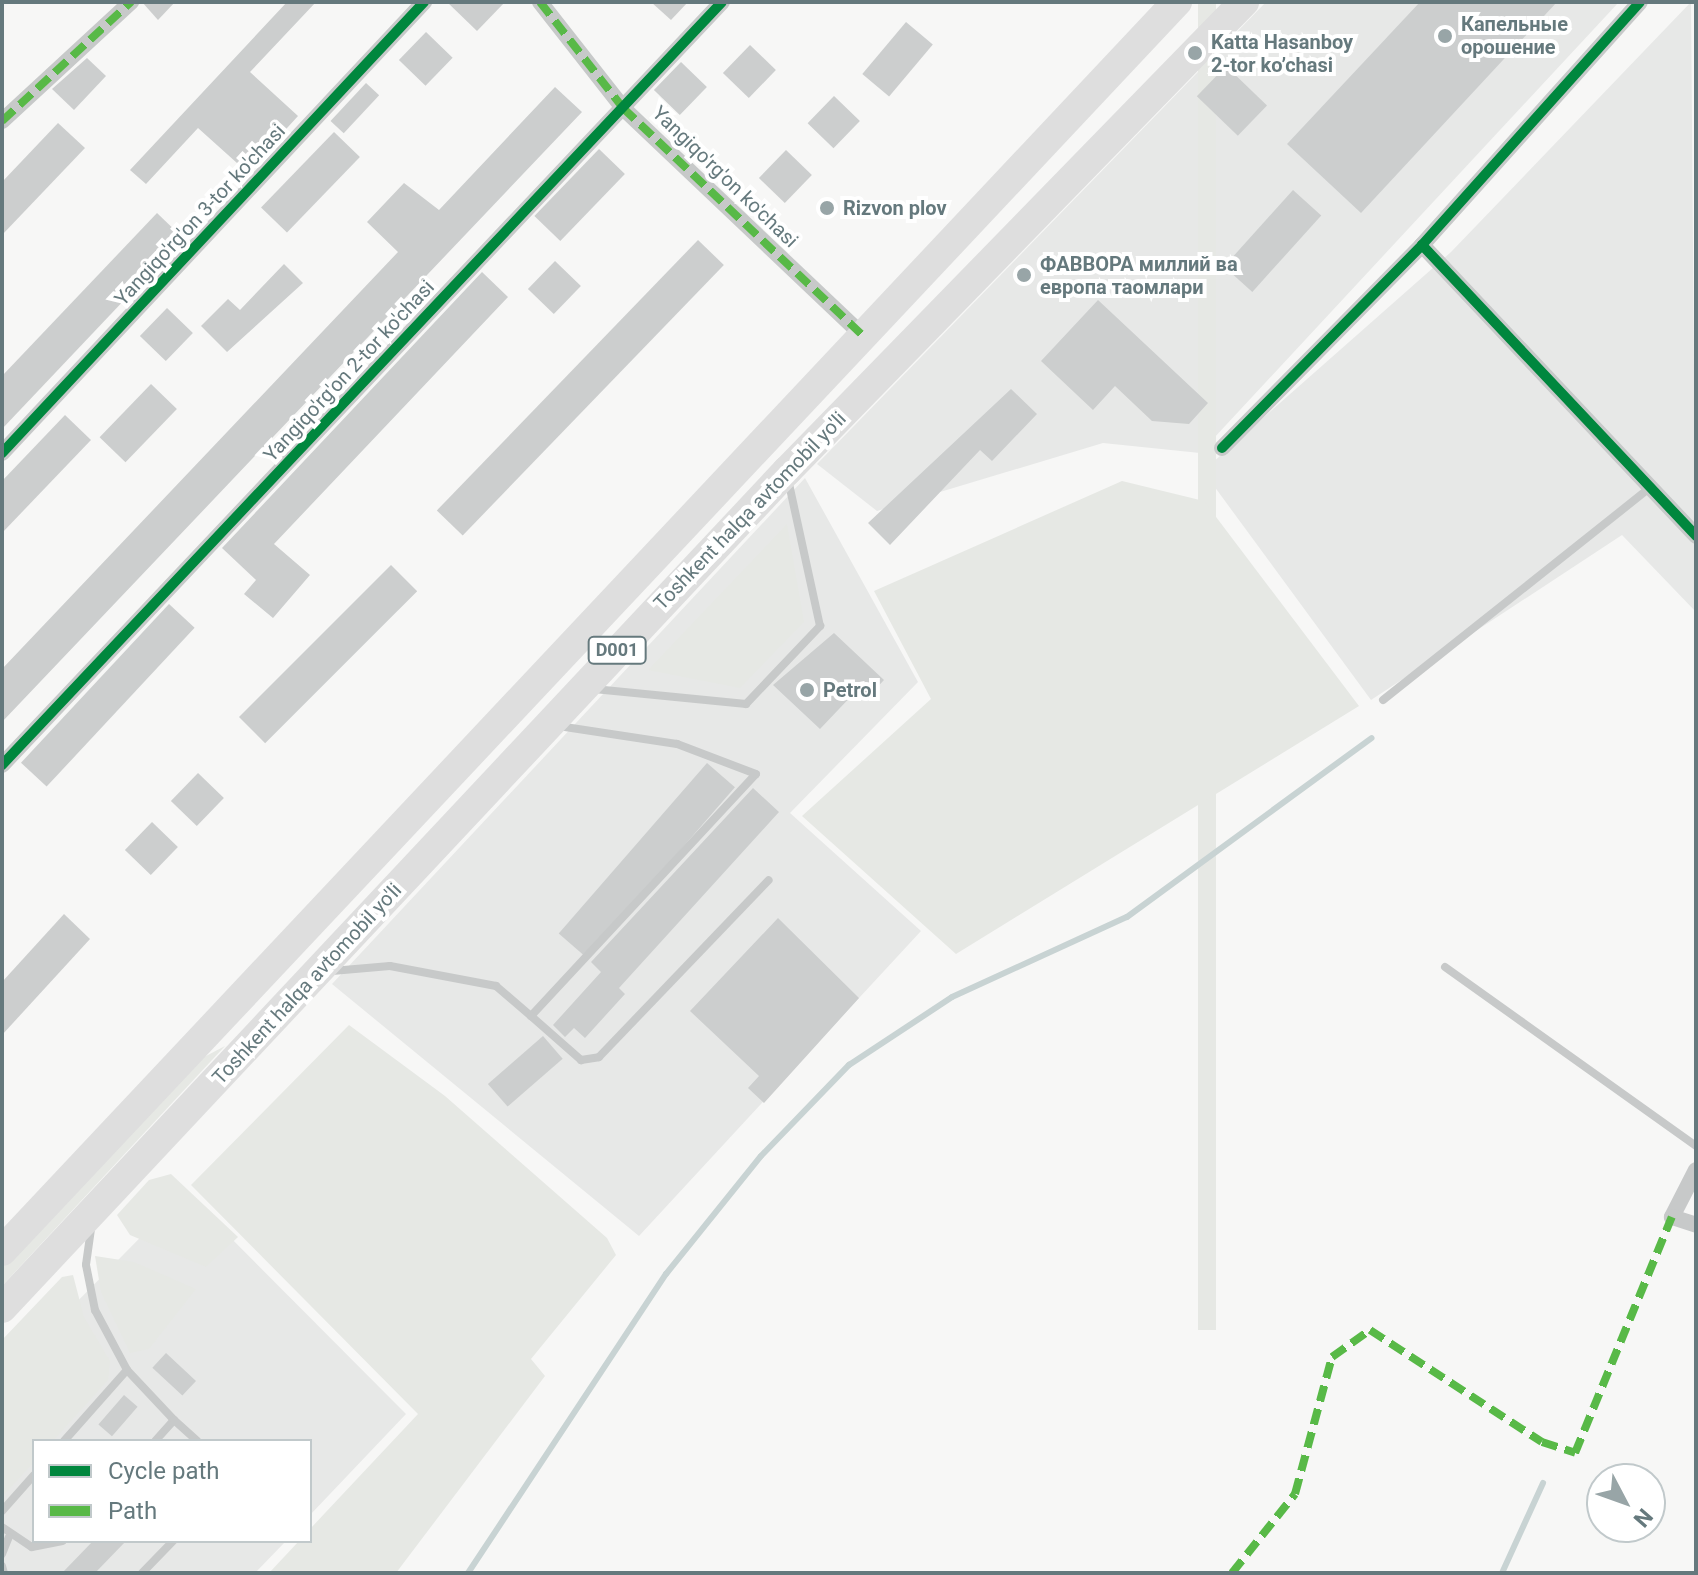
<!DOCTYPE html>
<meta charset="utf-8">
<style>
body{margin:0}
#map{position:relative;width:1698px;height:1575px;overflow:hidden;background:#f7f7f6;font-family:Roboto,sans-serif}
div>[style]{position:absolute}
.built>*{inset:0;background:#e7e8e7}
.green>*{inset:0;background:#e6e8e4;transform-origin:0 0}
.stream>*{height:6px;margin:-3px;padding:0 3px;transform-origin:3px;border-radius:3px;background:#c8d3d3}
.building>*{inset:0;background:#cccece;transform-origin:0 0}
.lane>*{height:8px;margin:-4px;padding:0 4px;transform-origin:4px;border-radius:4px;background:#c7c9c9}
.street>*{height:16px;margin:-8px;padding:0 8px;transform-origin:8px;border-radius:8px;background:#c7c9c9}
.highway>*{height:30px;margin:-15px;padding:0 15px;transform-origin:15px;border-radius:15px;background:#dedede}
.quiet>*{height:8px;margin-top:-4px;transform-origin:0;background:repeating-linear-gradient(90deg,#58b947 0 16px,transparent 0 24px)}
.cycleway>*{height:10px;margin:-5px;padding:0 5px;transform-origin:5px;border-radius:5px;background:#00873e}
.dots>*{width:22px;height:22px;translate:-50% -50%;box-sizing:border-box;border:4px solid #fff;border-radius:50%}
span{translate:-50% -50%;white-space:nowrap;text-align:center;line-height:1.15;-webkit-text-stroke:8px #fff;paint-order:stroke}
.shield-label span{padding:2px 6px;background:#fff;border:2px solid;border-radius:6px;-webkit-text-stroke-width:0}
.shield-label{font-size:18px;color:#65797d;font-weight:700}
.poi-label{font-size:20px;color:#65797d;font-weight:700}
.left{translate:0 -50%;text-align:left}
.street-label{font-size:20px;color:#65797d}
.frame{position:absolute;inset:0;border:4px solid #65797d;pointer-events:none}
.legend{position:absolute;left:32px;top:1439px;width:280px;height:104px;box-sizing:border-box;background:#fff;border:2px solid #c1c9cb;margin:0;padding:10px 14px;list-style:none;font-size:24px;color:#65797d}
.legend li{display:flex;align-items:center;gap:16px;height:40px}
.legend b{width:40px;border:2px solid #c1c9cb}
.north{position:absolute;left:1586px;top:1463px;width:80px;height:80px;box-sizing:border-box;background:#fff;border:2px solid #c1c9cb;border-radius:50%;rotate:131deg;font-size:22px;font-weight:700;line-height:32px;text-align:center;color:#65797d}
.north::after{content:'';display:block;margin:auto;width:28px;height:36px;background:#98a5a7;clip-path:polygon(50% 0,100% 100%,50% 72%,0 100%)}
</style>
<div id="map">
<div class="built">
<i style="clip-path:polygon(1266px 2px,1619px 2px,1200px 453px,1103px 443px,877px 511px,817px 464px)"></i>
<i style="clip-path:polygon(1691px 2px,1696px 612px,1622px 535px,1371px 700px,1203px 471px,1451px 252px)"></i>
<i style="clip-path:polygon(805px 478px,918px 682px,790px 813px,921px 931px,639px 1236px,332px 984px)"></i>
<i style="clip-path:polygon(185px 1192px,406px 1414px,310px 1515px,310px 1441px,34px 1441px,34px 1541px,286px 1541px,255px 1573px,2px 1573px,2px 1378px)"></i>
</div>
<div class="green">
<i style="left:1198px;top:2px;width:18px;height:1328px"></i>
<i style="clip-path:polygon(1122px 481px,1204px 501px,1359px 706px,956px 954px,802px 816px,931px 699px,874px 591px)"></i>
<i style="clip-path:polygon(787px 524px,804px 622px,740px 688px,648px 670px)"></i>
<i style="clip-path:polygon(349px 1025px,445px 1096px,607px 1238px,616px 1255px,531px 1359px,545px 1376px,396px 1573px,269px 1573px,299px 1541px,310px 1541px,310px 1529px,418px 1414px,191px 1185px)"></i>
<i style="clip-path:polygon(225px 1046px,2px 1286px,2px 1266px,187px 1066px)"></i>
<i style="clip-path:polygon(171px 1174px,238px 1237px,206px 1267px,130px 1235px,117px 1215px,149px 1180px)"></i>
<i style="clip-path:polygon(95px 1256px,134px 1262px,196px 1289px,149px 1349px,130px 1353px,101px 1292px)"></i>
<i style="clip-path:polygon(73px 1275px,84px 1317px,110px 1361px,108px 1380px,53px 1441px,34px 1441px,34px 1462px,2px 1497px,2px 1340px,62px 1277px)"></i>
</div>
<div class="stream">
<i style="left:468px;top:1573px;width:359px;rotate:-56.5deg"></i>
<i style="left:666px;top:1274px;width:151px;rotate:-51.2deg"></i>
<i style="left:761px;top:1156px;width:127px;rotate:-46deg"></i>
<i style="left:849px;top:1065px;width:123px;rotate:-33.4deg"></i>
<i style="left:952px;top:997px;width:192px;rotate:-24.6deg"></i>
<i style="left:1127px;top:917px;width:303px;rotate:-36.2deg"></i>
<i style="left:1502px;top:1573px;width:99px;rotate:-65.5deg"></i>
</div>
<div class="building">
<i style="clip-path:polygon(142px 2px,175px 2px,158px 20px)"></i>
<i style="clip-path:polygon(287px 2px,316px 2px,250px 72px,298px 116px,247px 172px,198px 128px,146px 184px,130px 170px)"></i>
<i style="clip-path:polygon(447px 2px,505px 2px,477px 31px)"></i>
<i style="clip-path:polygon(651px 2px,688px 2px,671px 20px)"></i>
<i style="clip-path:polygon(1420px 2px,1557px 2px,1361px 213px,1287px 144px)"></i>
<i style="left:906px;top:22px;width:35px;height:68px;rotate:40deg"></i>
<i style="left:426px;top:32px;width:37px;height:39px;rotate:44deg"></i>
<i style="left:750px;top:45px;width:36px;height:39px;rotate:44deg"></i>
<i style="clip-path:polygon(87px 58px,106px 76px,74px 110px,52px 89px)"></i>
<i style="left:681px;top:62px;width:36px;height:39px;rotate:44deg"></i>
<i style="left:1226px;top:66px;width:57px;height:42px;rotate:44deg"></i>
<i style="left:366px;top:83px;width:18px;height:52px;rotate:43deg"></i>
<i style="clip-path:polygon(555px 87px,582px 112px,2px 722px,2px 669px,398px 252px,367px 222px,404px 183px,439px 210px)"></i>
<i style="left:834px;top:96px;width:36px;height:38px;rotate:44deg"></i>
<i style="clip-path:polygon(58px 123px,85px 148px,2px 235px,2px 182px)"></i>
<i style="left:334px;top:132px;width:36px;height:105px;rotate:44deg"></i>
<i style="left:599px;top:149px;width:36px;height:93px;rotate:44deg"></i>
<i style="left:786px;top:150px;width:36px;height:39px;rotate:44deg"></i>
<i style="left:1293px;top:190px;width:38px;height:103px;rotate:42deg"></i>
<i style="clip-path:polygon(157px 213px,183px 238px,2px 429px,2px 376px)"></i>
<i style="left:698px;top:240px;width:36px;height:376px;rotate:44deg"></i>
<i style="left:555px;top:261px;width:36px;height:39px;rotate:44deg"></i>
<i style="clip-path:polygon(284px 264px,303px 283px,227px 352px,201px 326px,228px 299px,240px 310px)"></i>
<i style="clip-path:polygon(482px 272px,508px 297px,274px 544px,310px 575px,273px 618px,244px 594px,256px 580px,222px 548px)"></i>
<i style="clip-path:polygon(1098px 300px,1208px 403px,1189px 424px,1152px 421px,1115px 386px,1093px 410px,1041px 361px)"></i>
<i style="left:167px;top:308px;width:36px;height:39px;rotate:44deg"></i>
<i style="left:151px;top:384px;width:36px;height:74px;rotate:44deg"></i>
<i style="clip-path:polygon(1011px 389px,1037px 414px,992px 461px,980px 450px,890px 545px,868px 523px)"></i>
<i style="clip-path:polygon(65px 415px,91px 440px,2px 533px,2px 481px)"></i>
<i style="left:391px;top:565px;width:37px;height:215px;rotate:45deg"></i>
<i style="left:169px;top:604px;width:35px;height:217px;rotate:43deg"></i>
<i style="clip-path:polygon(834px 633px,884px 680px,867px 698px,858px 689px,820px 729px,773px 685px)"></i>
<i style="left:707px;top:763px;width:37px;height:226px;rotate:41deg"></i>
<i style="left:198px;top:773px;width:36px;height:39px;rotate:44deg"></i>
<i style="clip-path:polygon(753px 788px,779px 812px,619px 988px,625px 994px,585px 1038px,574px 1028px,565px 1037px,553px 1025px,601px 972px,591px 962px)"></i>
<i style="left:152px;top:822px;width:36px;height:39px;rotate:44deg"></i>
<i style="clip-path:polygon(64px 914px,90px 939px,2px 1035px,2px 982px)"></i>
<i style="clip-path:polygon(778px 918px,859px 998px,764px 1103px,748px 1088px,759px 1076px,690px 1011px)"></i>
<i style="left:543px;top:1036px;width:30px;height:73px;rotate:49deg"></i>
<i style="left:166px;top:1353px;width:41px;height:20px;rotate:43deg"></i>
<i style="left:124px;top:1395px;width:18px;height:39px;rotate:41deg"></i>
<i style="clip-path:polygon(93px 1541px,126px 1541px,95px 1573px,62px 1573px)"></i>
</div>
<div class="lane">
<i style="left:594px;top:689px;width:153px;rotate:5.6deg"></i>
<i style="left:746px;top:704px;width:108px;rotate:-46.5deg"></i>
<i style="left:820px;top:626px;width:150px;rotate:-102.3deg"></i>
<i style="left:1383px;top:700px;width:337px;rotate:-38.5deg"></i>
<i style="left:1445px;top:967px;width:308px;rotate:35.5deg"></i>
<i style="left:332px;top:971px;width:58px;rotate:-4.9deg"></i>
<i style="left:390px;top:966px;width:108px;rotate:10.7deg"></i>
<i style="left:496px;top:986px;width:46px;rotate:40.6deg"></i>
<i style="left:531px;top:1016px;width:330px;rotate:-47.1deg"></i>
<i style="left:756px;top:774px;width:85px;rotate:-159.2deg"></i>
<i style="left:677px;top:744px;width:120px;rotate:-171.4deg"></i>
<i style="left:531px;top:1016px;width:67px;rotate:41.3deg"></i>
<i style="left:581px;top:1060px;width:18px;rotate:-9deg"></i>
<i style="left:599px;top:1057px;width:245px;rotate:-46.2deg"></i>
<i style="left:91px;top:1229px;width:36px;rotate:98deg"></i>
<i style="left:86px;top:1265px;width:46px;rotate:78.7deg"></i>
<i style="left:95px;top:1310px;width:68px;rotate:61.9deg"></i>
<i style="left:127px;top:1370px;width:69px;rotate:46.8deg"></i>
<i style="left:174px;top:1420px;width:28px;rotate:132deg"></i>
<i style="left:174px;top:1420px;width:31px;rotate:42deg"></i>
<i style="left:64px;top:1441px;width:95px;rotate:-48.4deg"></i>
<i style="left:2px;top:1511px;width:48px;rotate:-48.4deg"></i>
<i style="left:2px;top:1527px;width:36px;rotate:34deg"></i>
<i style="left:32px;top:1547px;width:31px;rotate:-11deg"></i>
<i style="left:2px;top:1554px;width:18px;rotate:-68deg"></i>
<i style="left:2px;top:1566px;width:7px;rotate:74deg"></i>
<i style="left:142px;top:1573px;width:45px;rotate:-45.9deg"></i>
</div>
<div class="street">
<i style="left:540px;top:2px;width:135px;rotate:51.9deg"></i>
<i style="left:623px;top:108px;width:330px;rotate:43.5deg"></i>
<i style="left:2px;top:121px;width:176px;rotate:-42.7deg"></i>
<i style="left:1422px;top:245px;width:400px;rotate:46.7deg"></i>
<i style="left:1222px;top:448px;width:285px;rotate:-45.4deg"></i>
<i style="left:1422px;top:245px;width:326px;rotate:-48.1deg"></i>
<i style="left:2px;top:453px;width:618px;rotate:-46.9deg"></i>
<i style="left:2px;top:765px;width:1049px;rotate:-46.66deg"></i>
<i style="left:1696px;top:1170px;width:53px;rotate:117.1deg"></i>
<i style="left:1672px;top:1217px;width:25px;rotate:18deg"></i>
</div>
<div class="highway">
<i style="left:2px;top:1251px;width:1715px;rotate:-46.75deg"></i>
<i style="left:2px;top:1308px;width:1148px;rotate:-46.84deg"></i>
<i style="left:787px;top:471px;width:655px;rotate:-45.74deg"></i>
</div>
<div class="quiet">
<i style="left:540px;top:2px;width:135px;rotate:51.9deg"></i>
<i style="left:623px;top:108px;width:330px;rotate:43.5deg"></i>
<i style="left:2px;top:121px;width:176px;rotate:-42.7deg"></i>
<i style="left:1232px;top:1573px;width:101px;rotate:-51.4deg"></i>
<i style="left:1295px;top:1494px;width:142px;rotate:-74.9deg"></i>
<i style="left:1332px;top:1357px;width:47px;rotate:-35.4deg"></i>
<i style="left:1370px;top:1330px;width:205px;rotate:33.1deg"></i>
<i style="left:1542px;top:1442px;width:35px;rotate:18deg"></i>
<i style="left:1575px;top:1453px;width:255px;rotate:-67.7deg"></i>
</div>
<div class="cycleway">
<i style="left:1422px;top:245px;width:400px;rotate:46.7deg"></i>
<i style="left:1222px;top:448px;width:285px;rotate:-45.4deg"></i>
<i style="left:1422px;top:245px;width:326px;rotate:-48.1deg"></i>
<i style="left:2px;top:453px;width:618px;rotate:-46.9deg"></i>
<i style="left:2px;top:765px;width:1049px;rotate:-46.66deg"></i>
</div>
<div class="dots">
<i style="left:1445px;top:36px;background:#98a5a7"></i>
<i style="left:1195px;top:53px;background:#98a5a7"></i>
<i style="left:827px;top:208px;background:#98a5a7"></i>
<i style="left:1024px;top:275px;background:#98a5a7"></i>
<i style="left:807px;top:690px;background:#98a5a7"></i>
</div>
<div class="shield-label">
<span style="left:617px;top:650px">D001</span>
</div>
<div class="poi-label">
<span class="left" style="left:1461px;top:36px">Капельные<br>орошение</span>
<span class="left" style="left:1211px;top:54px">Katta Hasanboy<br>2-tor ko’chasi</span>
<span class="left" style="left:843px;top:208px">Rizvon plov</span>
<span class="left" style="left:1040px;top:276px">ФАВВОРА миллий ва<br>европа таомлари</span>
<span class="left" style="left:823px;top:690px">Petrol</span>
</div>
<div class="street-label">
<span style="left:725px;top:177px;rotate:44deg">Yangiqo'rg'on ko'chasi</span>
<span style="left:200px;top:215px;rotate:-47deg">Yangiqo'rg'on 3-tor ko'chasi</span>
<span style="left:349px;top:371px;rotate:-47deg">Yangiqo'rg'on 2-tor ko'chasi</span>
<span style="left:750px;top:511px;rotate:-46deg">Toshkent halqa avtomobil yo'li</span>
<span style="left:307px;top:984px;rotate:-47deg">Toshkent halqa avtomobil yo'li</span>
</div>
<div class="frame"></div>
<ul class="legend">
<li><b style="height:10px;background:#00873e"></b>Cycle path</li>
<li><b style="height:10px;background:#58b947"></b>Path</li>
</ul>
<div class="north">N</div>
</div>
